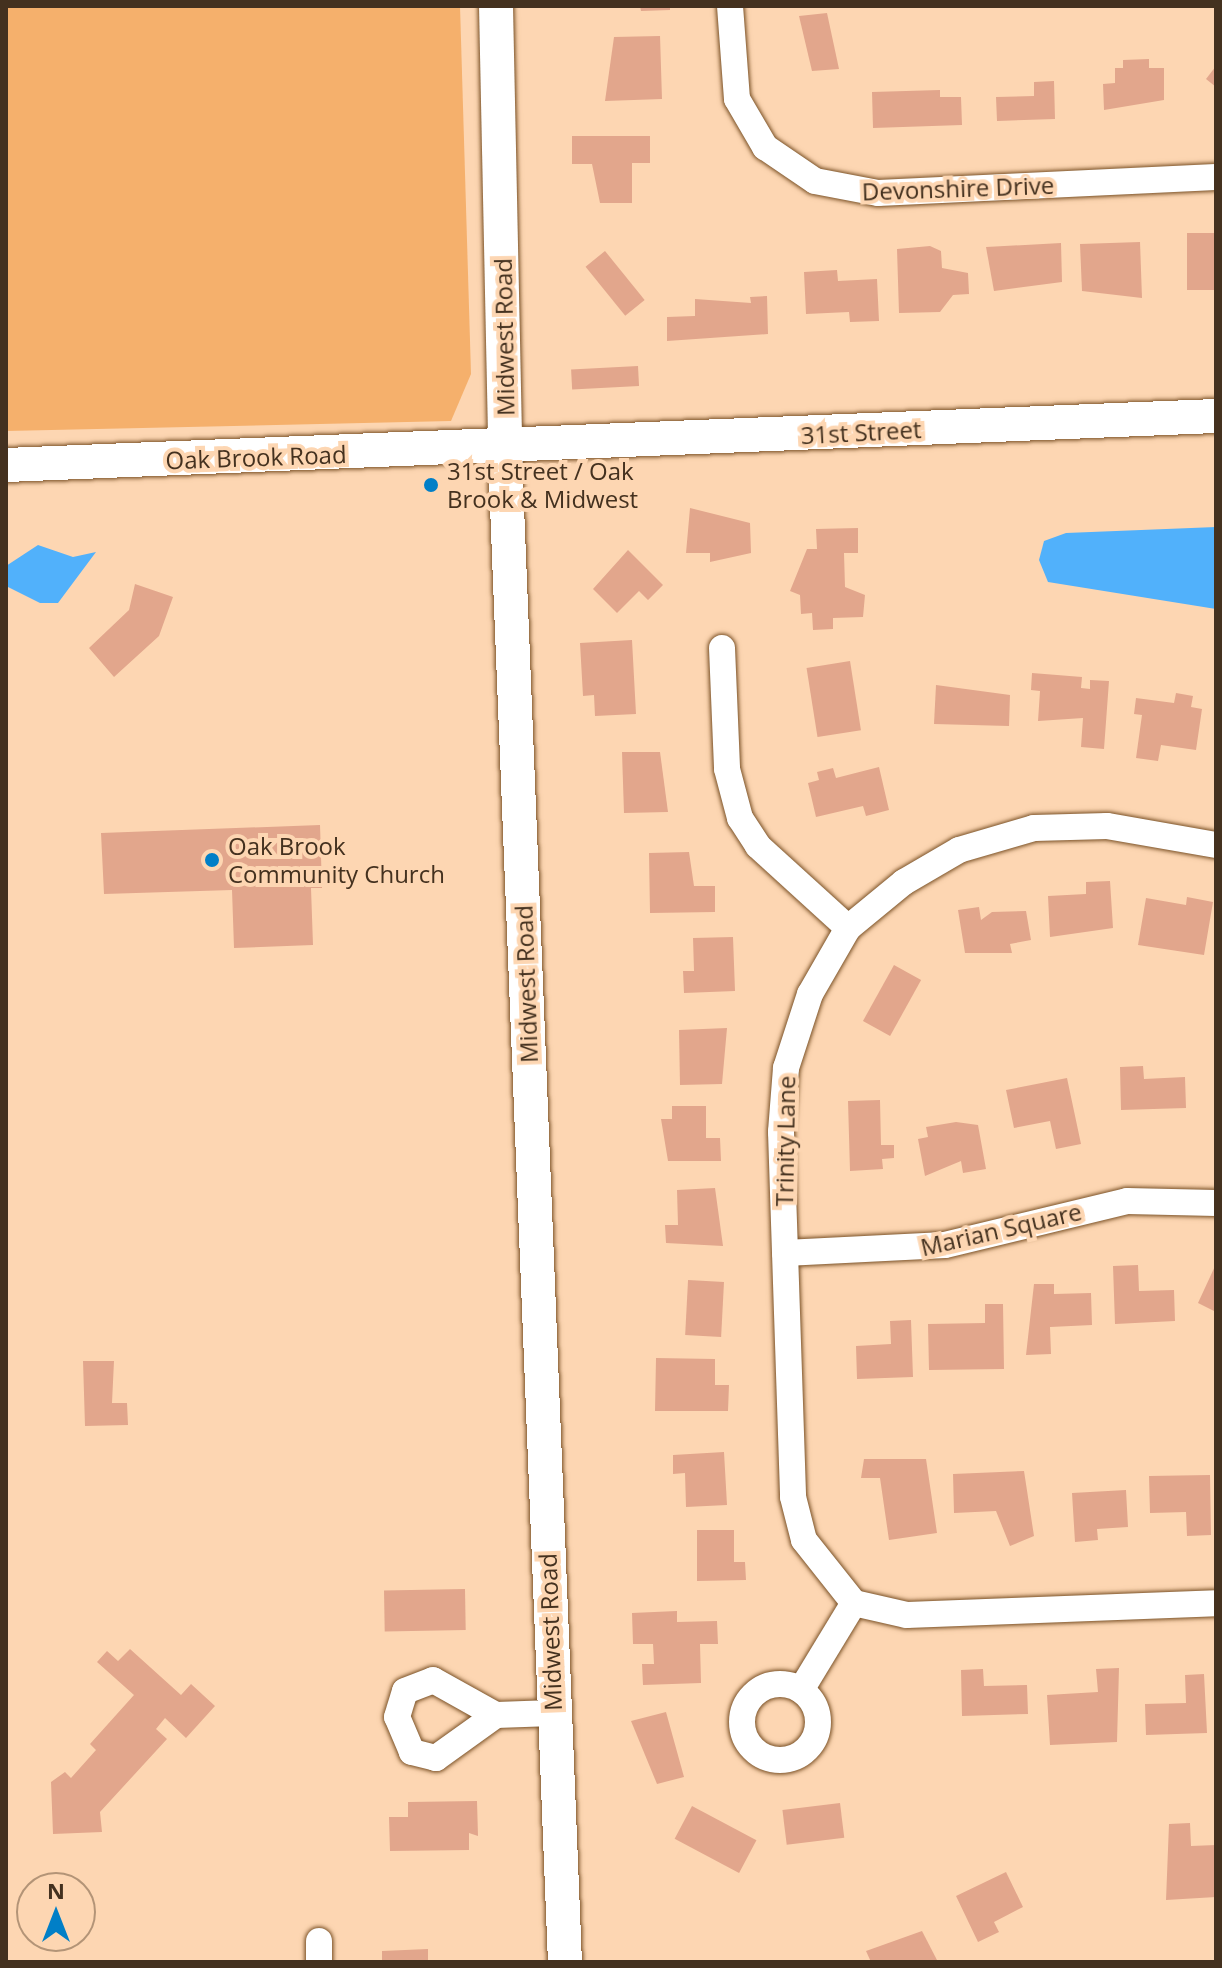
<!DOCTYPE html>
<style>
body{margin:0}
#map{position:relative;width:1222px;height:1968px;overflow:hidden;background:#fdd6b2;font-family:"Open Sans",sans-serif}
div>[style]{position:absolute}
.green>*{inset:0;background:#f5b06c}
.water>*{inset:0;background:#51b1fb}
.building>*{inset:0;background:#e2a68c;transform-origin:0 0}
.roads{filter:drop-shadow(0 0 2px #7b5227) drop-shadow(0 0 2px #7b5227)}
.minor>*{height:26px;margin:-13px;padding:0 13px;transform-origin:13px;border-radius:13px;background:#fff}
.minor>.ring{margin:-13px;padding:0;box-sizing:content-box;background:none;border:26px solid #fff;border-radius:50%}
.major>*{height:34px;margin:-17px;padding:0 17px;transform-origin:17px;border-radius:17px;background:#fff}
.dots>*{width:22px;height:22px;translate:-50% -50%;box-sizing:border-box;border:4px solid #fdd6b2;border-radius:50%}
span{translate:-50% -50%;white-space:nowrap;text-align:center;line-height:1.15;-webkit-text-stroke:8px #fdd6b2;paint-order:stroke}
.street-label{font-size:24px;color:#44311f}
.poi-label{font-size:24px;color:#44311f}
.left{translate:0 -50%;text-align:left}
.frame{position:absolute;inset:0;border:8px solid #44311f;pointer-events:none}
.north{position:absolute;left:16px;top:1872px;width:80px;height:80px;box-sizing:border-box;background:#fdd6b2;border:2px solid #b39477;border-radius:50%;rotate:0deg;font-size:22px;font-weight:700;line-height:32px;text-align:center;color:#44311f}
.north::after{content:'';display:block;margin:auto;width:28px;height:36px;background:#017fc7;clip-path:polygon(50% 0,100% 100%,50% 72%,0 100%)}
</style>
<div id="map">
<div class="green">
<i style="clip-path:polygon(6px 6px,460px 6px,471px 374px,451px 421px,6px 431px)"></i>
</div>
<div class="water">
<i style="clip-path:polygon(1216px 527px,1216px 609px,1048px 582px,1039px 560px,1044px 541px,1066px 533px)"></i>
<i style="clip-path:polygon(38px 545px,73px 557px,96px 552px,58px 603px,40px 603px,6px 586px,6px 566px)"></i>
</div>
<div class="building">
<i style="clip-path:polygon(640px 6px,670px 6px,670px 10px,641px 11px)"></i>
<i style="clip-path:polygon(827px 13px,839px 69px,812px 71px,799px 16px)"></i>
<i style="clip-path:polygon(660px 36px,662px 99px,605px 101px,614px 37px)"></i>
<i style="clip-path:polygon(1149px 59px,1149px 68px,1164px 68px,1164px 100px,1104px 110px,1103px 84px,1115px 83px,1115px 68px,1123px 68px,1123px 60px)"></i>
<i style="clip-path:polygon(1216px 66px,1216px 87px,1206px 79px)"></i>
<i style="clip-path:polygon(1054px 81px,1055px 119px,997px 121px,996px 97px,1034px 96px,1034px 82px)"></i>
<i style="clip-path:polygon(940px 90px,940px 97px,961px 97px,962px 125px,873px 128px,872px 92px)"></i>
<i style="clip-path:polygon(572px 136px,650px 136px,650px 163px,632px 163px,632px 203px,600px 203px,592px 164px,572px 164px)"></i>
<i style="left:1187px;top:233px;width:27px;height:57px"></i>
<i style="clip-path:polygon(1140px 242px,1142px 298px,1082px 291px,1080px 244px)"></i>
<i style="clip-path:polygon(1061px 243px,1062px 282px,994px 291px,986px 247px)"></i>
<i style="clip-path:polygon(930px 246px,941px 251px,942px 268px,968px 273px,969px 294px,953px 295px,940px 312px,899px 313px,897px 249px)"></i>
<i style="left:605px;top:251px;width:63px;height:25px;rotate:51deg"></i>
<i style="clip-path:polygon(837px 270px,838px 281px,877px 279px,879px 321px,850px 322px,849px 312px,806px 314px,804px 272px)"></i>
<i style="clip-path:polygon(767px 296px,768px 334px,667px 341px,667px 317px,695px 316px,695px 299px,751px 303px,750px 297px)"></i>
<i style="left:638px;top:366px;width:20px;height:67px;rotate:87deg"></i>
<i style="clip-path:polygon(690px 508px,750px 523px,751px 553px,710px 562px,710px 553px,686px 553px)"></i>
<i style="clip-path:polygon(858px 528px,858px 553px,844px 553px,845px 587px,865px 595px,863px 617px,833px 618px,833px 629px,813px 630px,812px 613px,801px 614px,800px 595px,790px 591px,807px 549px,817px 549px,816px 529px)"></i>
<i style="clip-path:polygon(628px 550px,663px 585px,648px 600px,639px 591px,617px 613px,593px 589px)"></i>
<i style="clip-path:polygon(135px 584px,173px 597px,159px 636px,114px 677px,89px 648px,129px 610px)"></i>
<i style="clip-path:polygon(632px 640px,636px 714px,595px 716px,594px 695px,583px 696px,580px 643px)"></i>
<i style="left:850px;top:661px;width:70px;height:44px;rotate:81deg"></i>
<i style="clip-path:polygon(1032px 673px,1082px 677px,1081px 688px,1090px 689px,1090px 680px,1109px 681px,1104px 749px,1081px 747px,1083px 718px,1038px 721px,1040px 691px,1031px 690px)"></i>
<i style="clip-path:polygon(936px 685px,1010px 695px,1009px 726px,934px 724px)"></i>
<i style="clip-path:polygon(1176px 693px,1193px 696px,1191px 707px,1202px 709px,1196px 750px,1161px 745px,1158px 761px,1136px 758px,1142px 715px,1134px 714px,1136px 698px,1174px 703px)"></i>
<i style="clip-path:polygon(622px 752px,660px 752px,668px 812px,624px 813px)"></i>
<i style="clip-path:polygon(879px 767px,889px 810px,866px 816px,863px 806px,816px 817px,808px 783px,819px 780px,817px 772px,833px 768px,836px 778px)"></i>
<i style="clip-path:polygon(320px 825px,322px 888px,311px 888px,313px 945px,234px 948px,232px 890px,104px 894px,101px 833px)"></i>
<i style="clip-path:polygon(689px 852px,694px 886px,715px 886px,715px 912px,650px 913px,649px 853px)"></i>
<i style="clip-path:polygon(1110px 881px,1113px 928px,1050px 937px,1048px 896px,1086px 894px,1086px 882px)"></i>
<i style="clip-path:polygon(1187px 897px,1213px 902px,1204px 955px,1138px 945px,1146px 898px,1186px 905px)"></i>
<i style="clip-path:polygon(979px 907px,981px 920px,992px 912px,1026px 911px,1031px 940px,1010px 944px,1012px 953px,965px 953px,958px 910px)"></i>
<i style="clip-path:polygon(733px 937px,735px 991px,684px 993px,683px 971px,694px 971px,693px 938px)"></i>
<i style="left:894px;top:965px;width:31px;height:64px;rotate:29deg"></i>
<i style="clip-path:polygon(727px 1028px,722px 1084px,680px 1085px,679px 1030px)"></i>
<i style="clip-path:polygon(1143px 1066px,1144px 1079px,1185px 1077px,1186px 1108px,1121px 1110px,1120px 1067px)"></i>
<i style="clip-path:polygon(1067px 1078px,1081px 1144px,1056px 1149px,1050px 1121px,1014px 1128px,1006px 1090px)"></i>
<i style="clip-path:polygon(880px 1100px,881px 1145px,894px 1145px,894px 1158px,882px 1159px,883px 1169px,850px 1171px,848px 1101px)"></i>
<i style="clip-path:polygon(672px 1106px,706px 1106px,706px 1138px,720px 1138px,721px 1161px,668px 1161px,661px 1119px,672px 1119px)"></i>
<i style="clip-path:polygon(956px 1122px,978px 1125px,986px 1169px,963px 1173px,961px 1161px,925px 1176px,918px 1139px,928px 1137px,926px 1127px)"></i>
<i style="clip-path:polygon(715px 1188px,723px 1246px,666px 1243px,665px 1225px,678px 1225px,677px 1190px)"></i>
<i style="clip-path:polygon(1216px 1264px,1216px 1312px,1198px 1303px)"></i>
<i style="clip-path:polygon(1138px 1265px,1139px 1291px,1174px 1290px,1175px 1321px,1115px 1324px,1113px 1266px)"></i>
<i style="left:724px;top:1282px;width:55px;height:36px;rotate:93deg"></i>
<i style="clip-path:polygon(1034px 1284px,1054px 1284px,1054px 1294px,1091px 1293px,1092px 1325px,1050px 1327px,1051px 1354px,1026px 1355px)"></i>
<i style="clip-path:polygon(985px 1304px,1003px 1304px,1004px 1369px,929px 1370px,928px 1324px,985px 1323px)"></i>
<i style="clip-path:polygon(911px 1320px,913px 1377px,857px 1379px,856px 1346px,891px 1344px,890px 1321px)"></i>
<i style="clip-path:polygon(656px 1358px,715px 1359px,715px 1385px,729px 1385px,728px 1411px,655px 1411px)"></i>
<i style="clip-path:polygon(83px 1361px,114px 1361px,112px 1403px,127px 1403px,128px 1425px,85px 1426px)"></i>
<i style="clip-path:polygon(724px 1452px,727px 1505px,686px 1507px,685px 1473px,673px 1474px,673px 1455px)"></i>
<i style="clip-path:polygon(864px 1459px,926px 1459px,937px 1533px,889px 1540px,880px 1478px,861px 1478px)"></i>
<i style="clip-path:polygon(1024px 1471px,1034px 1536px,1010px 1546px,996px 1511px,954px 1513px,953px 1474px)"></i>
<i style="clip-path:polygon(1210px 1475px,1211px 1535px,1187px 1536px,1186px 1512px,1150px 1513px,1149px 1476px)"></i>
<i style="clip-path:polygon(1126px 1490px,1128px 1527px,1097px 1529px,1098px 1540px,1075px 1542px,1072px 1493px)"></i>
<i style="clip-path:polygon(697px 1530px,734px 1530px,734px 1562px,745px 1562px,746px 1580px,697px 1581px)"></i>
<i style="left:465px;top:1589px;width:41px;height:81px;rotate:89deg"></i>
<i style="clip-path:polygon(677px 1611px,677px 1622px,717px 1621px,718px 1644px,700px 1644px,701px 1683px,643px 1685px,642px 1664px,654px 1664px,653px 1644px,633px 1644px,632px 1613px)"></i>
<i style="clip-path:polygon(130px 1649px,181px 1695px,191px 1684px,215px 1706px,186px 1738px,165px 1718px,156px 1729px,167px 1739px,100px 1812px,102px 1832px,53px 1834px,51px 1782px,65px 1772px,71px 1778px,96px 1750px,90px 1744px,134px 1695px,97px 1662px,107px 1651px,118px 1661px)"></i>
<i style="clip-path:polygon(1119px 1668px,1117px 1742px,1050px 1745px,1047px 1695px,1098px 1692px,1096px 1669px)"></i>
<i style="clip-path:polygon(983px 1669px,984px 1686px,1027px 1685px,1028px 1714px,962px 1716px,961px 1670px)"></i>
<i style="clip-path:polygon(1204px 1674px,1207px 1733px,1146px 1735px,1145px 1704px,1186px 1703px,1185px 1675px)"></i>
<i style="clip-path:polygon(666px 1712px,684px 1777px,657px 1784px,631px 1721px)"></i>
<i style="clip-path:polygon(477px 1801px,478px 1836px,469px 1833px,469px 1850px,390px 1851px,389px 1817px,408px 1817px,408px 1802px)"></i>
<i style="left:840px;top:1803px;width:35px;height:58px;rotate:83deg"></i>
<i style="left:692px;top:1806px;width:73px;height:37px;rotate:28deg"></i>
<i style="clip-path:polygon(1190px 1823px,1191px 1846px,1216px 1845px,1216px 1897px,1166px 1900px,1169px 1824px)"></i>
<i style="clip-path:polygon(1006px 1872px,1023px 1907px,994px 1922px,999px 1932px,978px 1942px,956px 1896px)"></i>
<i style="clip-path:polygon(922px 1931px,938px 1962px,871px 1962px,866px 1951px)"></i>
<i style="clip-path:polygon(428px 1949px,428px 1962px,382px 1962px,382px 1951px)"></i>
</div>
<div class="roads">
<div class="minor">
<i style="left:730px;top:6px;width:93px;rotate:85.7deg"></i>
<i style="left:737px;top:99px;width:56px;rotate:59.7deg"></i>
<i style="left:765px;top:147px;width:60px;rotate:34.2deg"></i>
<i style="left:815px;top:181px;width:64px;rotate:10.8deg"></i>
<i style="left:878px;top:193px;width:338px;rotate:-2.7deg"></i>
<i style="left:722px;top:648px;width:121px;rotate:87.6deg"></i>
<i style="left:727px;top:769px;width:51px;rotate:75.1deg"></i>
<i style="left:740px;top:818px;width:33px;rotate:57deg"></i>
<i style="left:758px;top:846px;width:122px;rotate:42.3deg"></i>
<i style="left:1216px;top:845px;width:111px;rotate:-170.1deg"></i>
<i style="left:1107px;top:826px;width:73px;rotate:178.4deg"></i>
<i style="left:1034px;top:828px;width:78px;rotate:163.7deg"></i>
<i style="left:959px;top:850px;width:64px;rotate:149.8deg"></i>
<i style="left:904px;top:882px;width:72px;rotate:140.6deg"></i>
<i style="left:848px;top:928px;width:76px;rotate:119.9deg"></i>
<i style="left:810px;top:994px;width:78px;rotate:108deg"></i>
<i style="left:786px;top:1068px;width:64px;rotate:94.5deg"></i>
<i style="left:781px;top:1132px;width:365px;rotate:88.1deg"></i>
<i style="left:793px;top:1497px;width:44px;rotate:75.7deg"></i>
<i style="left:804px;top:1540px;width:80px;rotate:51.6deg"></i>
<i style="left:854px;top:1603px;width:54px;rotate:12.8deg"></i>
<i style="left:907px;top:1615px;width:309px;rotate:-2.2deg"></i>
<i style="left:785px;top:1253px;width:160px;rotate:-2.9deg"></i>
<i style="left:945px;top:1245px;width:187px;rotate:-13.6deg"></i>
<i style="left:1127px;top:1201px;width:89px;rotate:1.3deg"></i>
<i class="ring" style="left:742px;top:1684px;width:50px;height:50px"></i>
<i style="left:801px;top:1690px;width:102px;rotate:-58.7deg"></i>
<i style="left:496px;top:1715px;width:74px;rotate:144.4deg"></i>
<i style="left:436px;top:1758px;width:25px;rotate:-166deg"></i>
<i style="left:412px;top:1752px;width:38px;rotate:-113deg"></i>
<i style="left:397px;top:1717px;width:27px;rotate:-73deg"></i>
<i style="left:405px;top:1691px;width:30px;rotate:-21deg"></i>
<i style="left:433px;top:1680px;width:72px;rotate:29.1deg"></i>
<i style="left:496px;top:1715px;width:57px;rotate:-2deg"></i>
<i style="left:319px;top:1962px;width:21px;rotate:-90deg"></i>
</div>
<div class="major">
<i style="left:496px;top:6px;width:475px;rotate:88.8deg"></i>
<i style="left:506px;top:481px;width:1482px;rotate:87.72deg"></i>
<i style="left:6px;top:465px;width:1211px;rotate:-2.32deg"></i>
</div>
</div>
<div class="dots">
<i style="left:431px;top:485px;background:#017fc7"></i>
<i style="left:212px;top:860px;background:#017fc7"></i>
</div>
<div class="street-label">
<span style="left:958px;top:188px;rotate:-2deg">Devonshire Drive</span>
<span style="left:504px;top:337px;rotate:-91deg">Midwest Road</span>
<span style="left:861px;top:432px;rotate:-3deg">31st Street</span>
<span style="left:256px;top:457px;rotate:-2deg">Oak Brook Road</span>
<span style="left:526px;top:984px;rotate:-92deg">Midwest Road</span>
<span style="left:785px;top:1141px;rotate:-89deg">Trinity Lane</span>
<span style="left:1001px;top:1229px;rotate:-13deg">Marian Square</span>
<span style="left:550px;top:1632px;rotate:-92deg">Midwest Road</span>
</div>
<div class="poi-label">
<span class="left" style="left:447px;top:485px">31st Street / Oak<br>Brook &amp; Midwest</span>
<span class="left" style="left:228px;top:860px">Oak Brook<br>Community Church</span>
</div>
<div class="frame"></div>
<div class="north">N</div>
</div>
